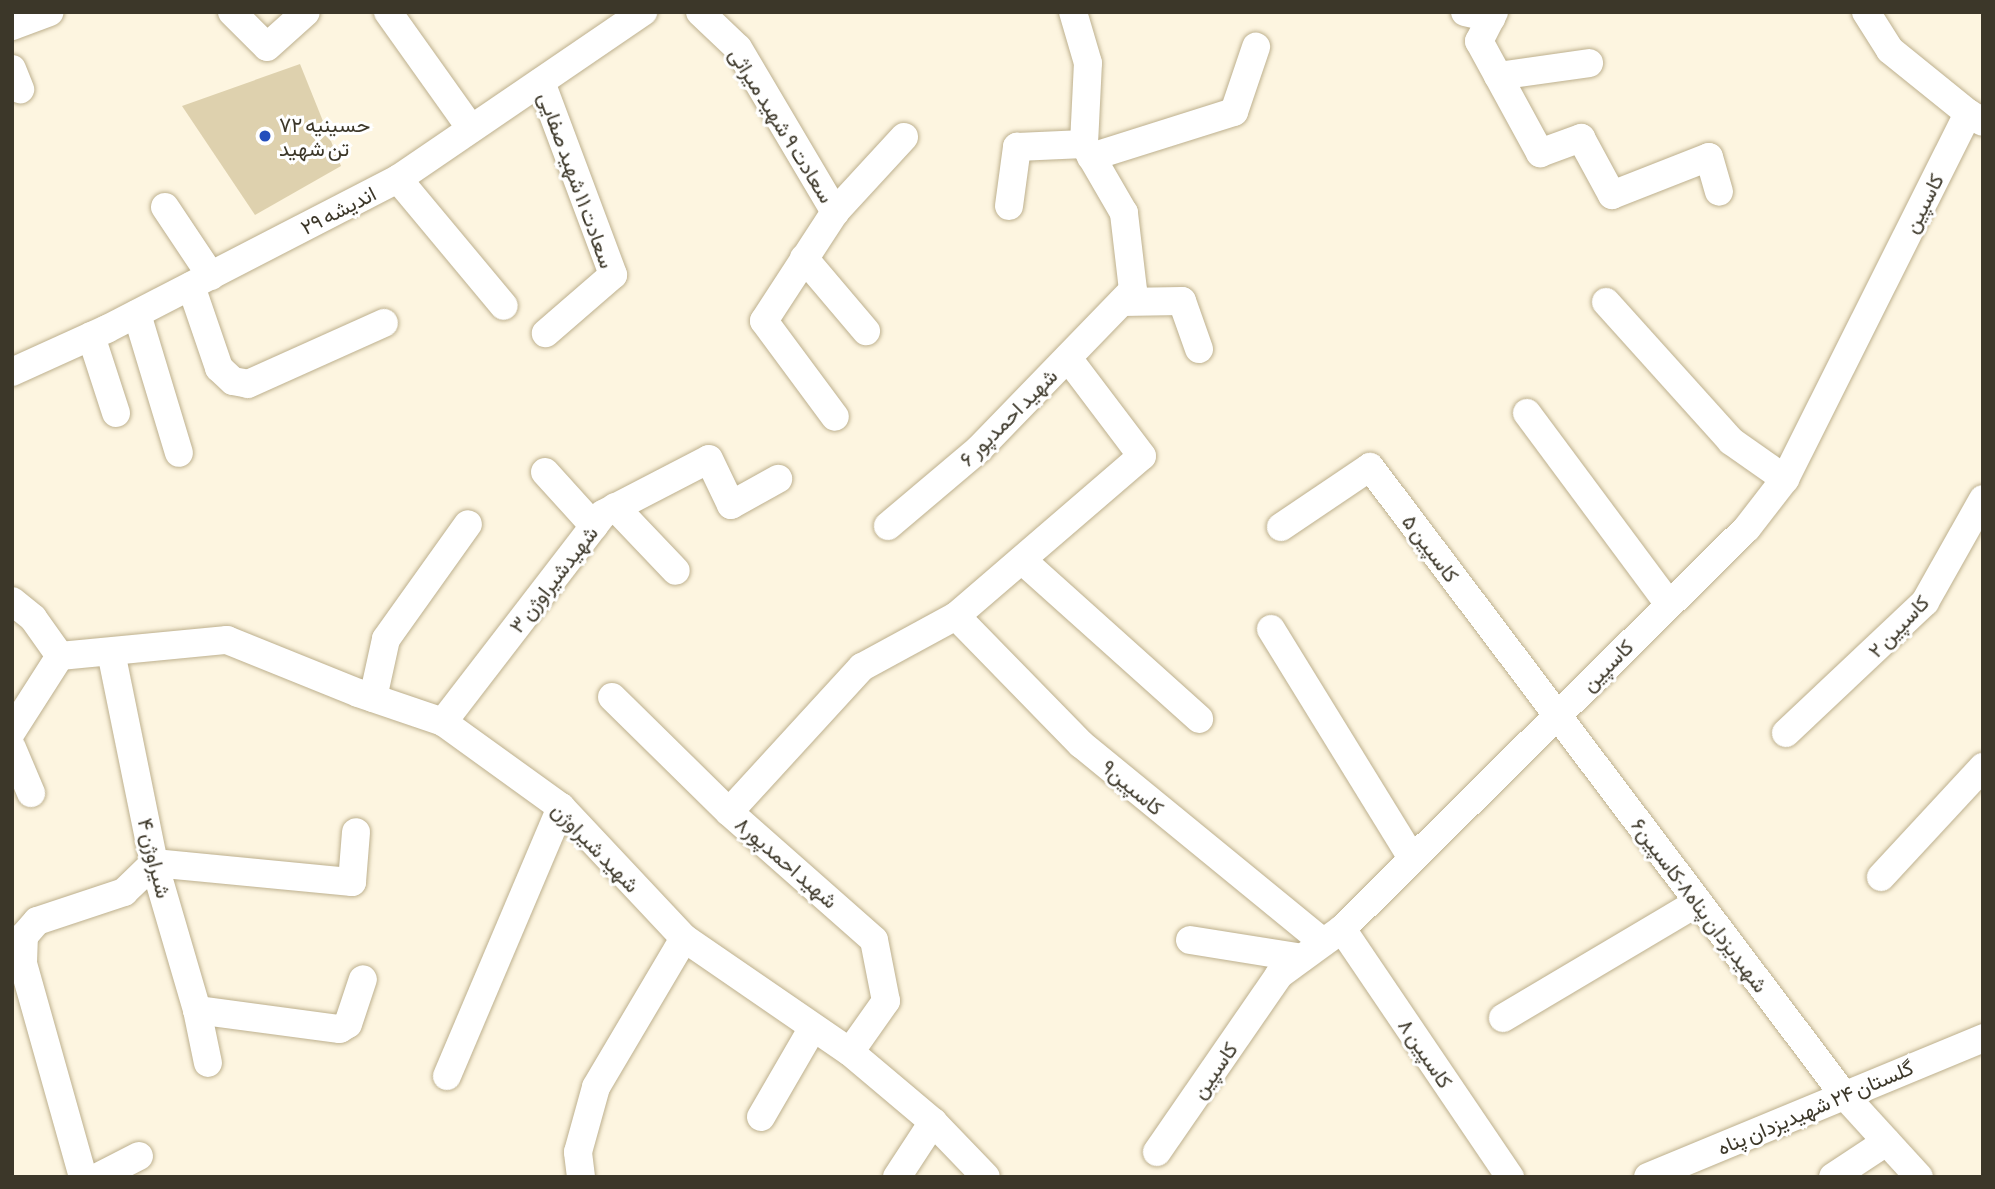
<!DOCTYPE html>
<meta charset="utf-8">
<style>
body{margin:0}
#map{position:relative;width:1995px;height:1189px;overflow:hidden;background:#fdf5e0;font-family:"Asap Condensed",Vazirmatn,sans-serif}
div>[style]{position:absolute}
.building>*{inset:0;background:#ded1ae}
.roads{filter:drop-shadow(0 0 2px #bdb08e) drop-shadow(0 0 2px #bdb08e)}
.street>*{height:28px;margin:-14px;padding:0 14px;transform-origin:14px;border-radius:14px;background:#fff}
.dots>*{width:19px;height:19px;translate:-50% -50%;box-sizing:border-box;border:4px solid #fff;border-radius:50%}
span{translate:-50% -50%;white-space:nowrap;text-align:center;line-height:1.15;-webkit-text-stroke:6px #fff;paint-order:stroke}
.poi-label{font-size:21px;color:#3c3729}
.left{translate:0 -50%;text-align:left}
.street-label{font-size:21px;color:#3c3729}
.frame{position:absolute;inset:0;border:14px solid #3c3729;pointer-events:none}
</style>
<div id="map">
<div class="building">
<i style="clip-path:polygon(300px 64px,341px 166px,255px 215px,182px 106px)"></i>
</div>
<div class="roads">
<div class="street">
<i style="left:232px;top:12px;width:49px;rotate:45deg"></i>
<i style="left:267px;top:47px;width:52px;rotate:-41.9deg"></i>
<i style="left:388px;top:12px;width:143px;rotate:54.6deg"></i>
<i style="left:700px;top:12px;width:52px;rotate:43.5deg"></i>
<i style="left:738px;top:48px;width:191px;rotate:59.4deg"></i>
<i style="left:835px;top:212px;width:130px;rotate:123.1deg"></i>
<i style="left:764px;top:321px;width:119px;rotate:53.5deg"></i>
<i style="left:1465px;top:12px;width:27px;rotate:13deg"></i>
<i style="left:1494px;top:12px;width:33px;rotate:117deg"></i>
<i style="left:1479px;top:41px;width:128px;rotate:61.4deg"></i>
<i style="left:1540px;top:153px;width:44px;rotate:-20.1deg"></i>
<i style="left:1581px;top:138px;width:65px;rotate:61.5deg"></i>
<i style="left:1612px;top:195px;width:104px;rotate:-21.4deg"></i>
<i style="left:1709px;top:157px;width:36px;rotate:74deg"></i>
<i style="left:1866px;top:12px;width:45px;rotate:57.7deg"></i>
<i style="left:1890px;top:50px;width:100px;rotate:38.9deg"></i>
<i style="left:1968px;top:113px;width:17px;rotate:31deg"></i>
<i style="left:12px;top:26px;width:40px;rotate:-20.2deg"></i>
<i style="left:12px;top:69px;width:22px;rotate:68deg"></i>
<i style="left:1498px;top:76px;width:92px;rotate:-8.1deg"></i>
<i style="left:541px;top:82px;width:206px;rotate:69.5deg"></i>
<i style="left:613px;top:275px;width:89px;rotate:139.1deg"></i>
<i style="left:1091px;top:157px;width:150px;rotate:-17.5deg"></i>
<i style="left:1234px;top:112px;width:69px;rotate:-71.3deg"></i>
<i style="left:398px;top:179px;width:165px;rotate:50.2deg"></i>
<i style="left:1009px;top:206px;width:60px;rotate:-82.3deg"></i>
<i style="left:1017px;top:147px;width:67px;rotate:-2.6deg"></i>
<i style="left:165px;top:207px;width:83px;rotate:56.3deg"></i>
<i style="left:835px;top:212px;width:102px;rotate:-47.4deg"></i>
<i style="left:804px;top:258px;width:96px;rotate:49.7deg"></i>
<i style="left:191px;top:286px;width:87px;rotate:71.1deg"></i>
<i style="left:219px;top:368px;width:19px;rotate:43deg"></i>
<i style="left:233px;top:381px;width:15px;rotate:11deg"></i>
<i style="left:248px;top:384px;width:149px;rotate:-24.2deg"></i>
<i style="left:1122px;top:302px;width:60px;rotate:-1deg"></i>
<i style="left:1182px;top:301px;width:51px;rotate:70.5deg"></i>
<i style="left:1606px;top:302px;width:187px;rotate:48deg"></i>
<i style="left:1731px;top:441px;width:66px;rotate:35.1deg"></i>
<i style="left:137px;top:314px;width:145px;rotate:73.2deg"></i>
<i style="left:91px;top:336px;width:81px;rotate:72deg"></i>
<i style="left:12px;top:372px;width:104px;rotate:-24.4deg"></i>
<i style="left:107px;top:329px;width:327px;rotate:-27.3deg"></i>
<i style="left:398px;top:179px;width:297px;rotate:-34.3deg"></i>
<i style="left:1527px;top:413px;width:238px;rotate:53.4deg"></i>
<i style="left:545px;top:472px;width:73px;rotate:47.8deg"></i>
<i style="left:615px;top:507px;width:88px;rotate:46.4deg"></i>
<i style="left:888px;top:526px;width:119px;rotate:-40.2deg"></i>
<i style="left:979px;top:449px;width:221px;rotate:-45.9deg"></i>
<i style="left:1133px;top:290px;width:78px;rotate:-96.7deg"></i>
<i style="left:1124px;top:213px;width:80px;rotate:-120.1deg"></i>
<i style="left:1084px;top:144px;width:81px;rotate:-87.2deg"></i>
<i style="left:1088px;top:63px;width:53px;rotate:-106.4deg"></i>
<i style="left:1281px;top:527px;width:107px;rotate:-34deg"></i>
<i style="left:1370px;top:467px;width:787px;rotate:52.96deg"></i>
<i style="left:1844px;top:1095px;width:111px;rotate:47.6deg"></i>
<i style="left:1022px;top:560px;width:238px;rotate:41.9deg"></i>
<i style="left:12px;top:601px;width:27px;rotate:39deg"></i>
<i style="left:33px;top:618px;width:47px;rotate:54.6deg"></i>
<i style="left:956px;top:616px;width:179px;rotate:45.7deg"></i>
<i style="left:1081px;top:744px;width:313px;rotate:39.3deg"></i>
<i style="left:1271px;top:629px;width:269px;rotate:58.4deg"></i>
<i style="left:111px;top:652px;width:215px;rotate:78.5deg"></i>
<i style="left:154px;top:863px;width:153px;rotate:73.7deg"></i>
<i style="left:197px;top:1010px;width:54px;rotate:78.3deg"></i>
<i style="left:60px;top:656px;width:168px;rotate:-5.5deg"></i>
<i style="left:227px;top:640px;width:141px;rotate:22deg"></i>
<i style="left:358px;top:693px;width:90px;rotate:18.8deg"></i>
<i style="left:443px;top:722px;width:145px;rotate:35.8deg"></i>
<i style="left:561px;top:807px;width:180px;rotate:46.8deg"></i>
<i style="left:684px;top:938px;width:201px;rotate:34.5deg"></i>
<i style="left:850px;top:1052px;width:109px;rotate:40.1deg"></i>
<i style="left:933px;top:1122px;width:76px;rotate:46.1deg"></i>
<i style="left:612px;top:697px;width:164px;rotate:44.5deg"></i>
<i style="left:729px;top:812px;width:193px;rotate:41.4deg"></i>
<i style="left:874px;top:940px;width:62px;rotate:78.9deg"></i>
<i style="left:886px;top:1001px;width:62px;rotate:125.2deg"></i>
<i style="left:373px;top:698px;width:60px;rotate:-77.6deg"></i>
<i style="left:386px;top:639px;width:141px;rotate:-54.5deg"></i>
<i style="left:443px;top:722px;width:262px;rotate:-52.4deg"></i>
<i style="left:603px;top:514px;width:119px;rotate:-27.4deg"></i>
<i style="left:709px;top:459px;width:51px;rotate:64.4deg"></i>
<i style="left:731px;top:505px;width:54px;rotate:-29deg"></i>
<i style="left:12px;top:731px;width:89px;rotate:-57.4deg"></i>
<i style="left:1786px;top:733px;width:191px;rotate:-43.3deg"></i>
<i style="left:1925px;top:602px;width:118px;rotate:-60.6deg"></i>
<i style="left:12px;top:748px;width:49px;rotate:67.1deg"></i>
<i style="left:729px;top:812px;width:197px;rotate:-47.5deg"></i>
<i style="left:862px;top:667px;width:107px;rotate:-28.5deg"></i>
<i style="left:956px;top:616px;width:245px;rotate:-40.7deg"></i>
<i style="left:1142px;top:456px;width:123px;rotate:-127.1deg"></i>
<i style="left:1881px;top:877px;width:150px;rotate:-47.2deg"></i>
<i style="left:1342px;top:929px;width:300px;rotate:55.9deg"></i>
<i style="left:1190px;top:940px;width:113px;rotate:9.1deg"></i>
<i style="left:197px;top:1010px;width:144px;rotate:7.6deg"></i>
<i style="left:340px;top:1029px;width:9px;rotate:-32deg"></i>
<i style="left:348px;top:1024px;width:47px;rotate:-71.6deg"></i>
<i style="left:1503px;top:1018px;width:227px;rotate:-30.7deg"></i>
<i style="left:447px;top:1076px;width:292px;rotate:-67deg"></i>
<i style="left:761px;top:1117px;width:102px;rotate:-59.9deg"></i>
<i style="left:1157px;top:1152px;width:215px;rotate:-55.4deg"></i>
<i style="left:1279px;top:975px;width:78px;rotate:-36.1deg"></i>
<i style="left:1342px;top:929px;width:570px;rotate:-44.72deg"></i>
<i style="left:1747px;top:528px;width:62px;rotate:-52.2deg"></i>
<i style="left:1785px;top:479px;width:409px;rotate:-63.4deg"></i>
<i style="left:83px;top:1177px;width:222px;rotate:-105.7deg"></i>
<i style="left:23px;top:963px;width:27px;rotate:-88deg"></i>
<i style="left:24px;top:936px;width:20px;rotate:-49deg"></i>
<i style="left:37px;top:921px;width:92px;rotate:-18.4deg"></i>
<i style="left:124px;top:892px;width:42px;rotate:-44deg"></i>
<i style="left:154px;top:863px;width:199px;rotate:5.5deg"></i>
<i style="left:352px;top:882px;width:50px;rotate:-85.4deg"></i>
<i style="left:98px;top:1177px;width:46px;rotate:-27.1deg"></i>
<i style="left:581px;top:1177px;width:25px;rotate:-97deg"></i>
<i style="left:578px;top:1152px;width:67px;rotate:-74.5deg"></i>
<i style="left:596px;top:1087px;width:173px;rotate:-59.4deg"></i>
<i style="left:897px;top:1177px;width:66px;rotate:-56.8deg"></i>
<i style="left:1648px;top:1177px;width:363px;rotate:-22.5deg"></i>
<i style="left:1833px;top:1177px;width:64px;rotate:-33.4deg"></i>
</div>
</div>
<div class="dots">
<i style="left:265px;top:136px;background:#244ebc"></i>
</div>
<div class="poi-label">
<span class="left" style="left:279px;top:136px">حسینیه ۷۲<br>تن شهید</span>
</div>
<div class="street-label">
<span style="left:782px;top:125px;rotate:58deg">سعادت ۹ شهید میراثی</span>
<span style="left:577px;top:180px;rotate:70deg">سعادت ۱۱ شهید صفایی</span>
<span style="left:1923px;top:203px;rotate:-63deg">کاسپین</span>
<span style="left:338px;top:210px;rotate:-27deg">اندیشه ۲۹</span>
<span style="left:1008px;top:417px;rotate:-45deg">شهید احمدپور ۶</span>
<span style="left:1431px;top:548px;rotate:53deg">کاسپین ۵</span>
<span style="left:553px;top:579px;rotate:-52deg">شهیدشیراوژن ۳</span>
<span style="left:1898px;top:626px;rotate:-46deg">کاسپین ۲</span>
<span style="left:1607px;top:665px;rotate:-45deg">کاسپین</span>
<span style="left:1133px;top:787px;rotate:40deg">کاسپین۹</span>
<span style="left:596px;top:847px;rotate:46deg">شهید شیراوژن</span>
<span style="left:155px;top:858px;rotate:76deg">شیراوژن ۴</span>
<span style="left:787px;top:862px;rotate:41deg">شهید احمدپور۸</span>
<span style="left:1700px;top:905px;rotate:53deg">شهیدیزدان پناه۸-کاسپین۶</span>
<span style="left:1426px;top:1053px;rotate:56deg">کاسپین ۸</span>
<span style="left:1214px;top:1070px;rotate:-55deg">کاسپین</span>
<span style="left:1815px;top:1107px;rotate:-23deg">گلستان ۲۴ شهیدیزدان پناه</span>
</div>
<div class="frame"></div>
</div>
